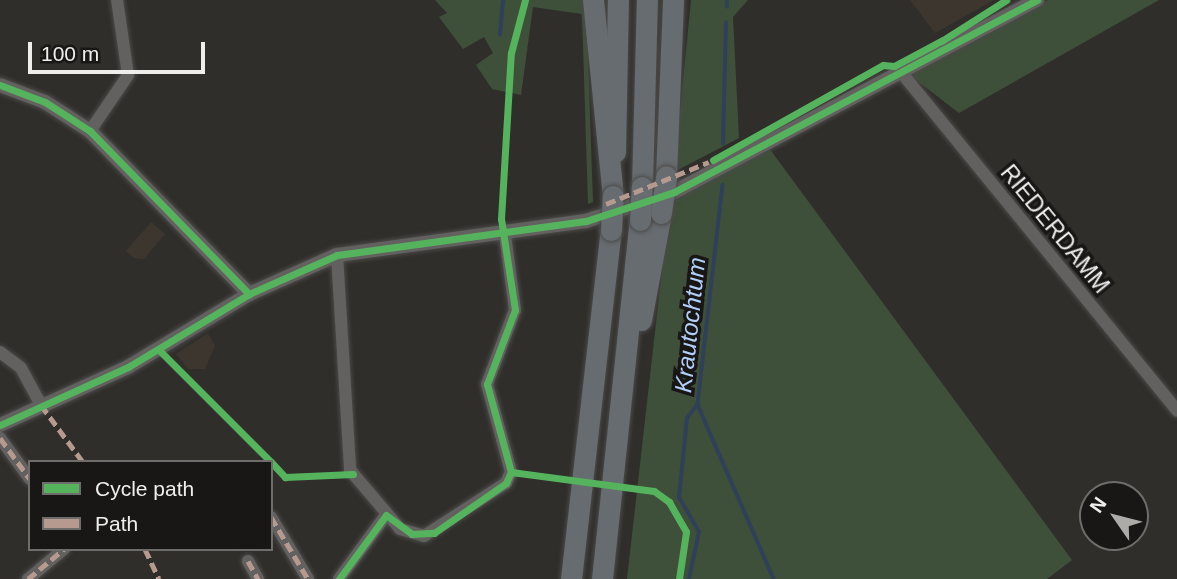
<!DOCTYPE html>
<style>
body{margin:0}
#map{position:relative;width:1177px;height:579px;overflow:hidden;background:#302e2b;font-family:Arial,sans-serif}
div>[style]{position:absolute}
.built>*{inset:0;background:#3c362e}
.green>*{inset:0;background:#3e503a}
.stream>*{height:3.5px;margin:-1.75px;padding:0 1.75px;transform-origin:1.75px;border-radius:1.75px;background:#2f4058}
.roads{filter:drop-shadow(0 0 2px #4b4a48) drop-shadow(0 0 2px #4b4a48)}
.minor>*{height:12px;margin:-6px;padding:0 6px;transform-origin:6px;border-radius:6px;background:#626160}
.tertiary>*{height:14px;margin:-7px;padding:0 7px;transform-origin:7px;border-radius:7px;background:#626160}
.motorway>*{height:21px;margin:-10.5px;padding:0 10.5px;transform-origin:10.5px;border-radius:10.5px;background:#676c70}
.bridges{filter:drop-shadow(0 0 2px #4b4a48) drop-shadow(0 0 2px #4b4a48)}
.motorway-bridge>*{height:21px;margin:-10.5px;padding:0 10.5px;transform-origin:10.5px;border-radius:10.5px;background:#676c70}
.quiet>*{height:5px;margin-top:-2.5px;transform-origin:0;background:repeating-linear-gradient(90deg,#b69a8f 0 10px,transparent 0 15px)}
.cycleway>*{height:7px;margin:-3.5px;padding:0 3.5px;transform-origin:3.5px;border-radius:3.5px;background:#56b35d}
span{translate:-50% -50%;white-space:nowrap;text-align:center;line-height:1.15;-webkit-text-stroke:7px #181715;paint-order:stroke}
.street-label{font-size:23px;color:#f0eeec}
.water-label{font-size:24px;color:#b2cff9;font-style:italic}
.legend{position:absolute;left:28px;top:460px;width:245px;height:91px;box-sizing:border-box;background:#181715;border:2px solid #6e6d6b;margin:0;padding:9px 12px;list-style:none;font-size:21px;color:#f0eeec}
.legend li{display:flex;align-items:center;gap:14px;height:35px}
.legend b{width:35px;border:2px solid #6e6d6b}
.north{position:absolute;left:1079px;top:481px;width:70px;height:70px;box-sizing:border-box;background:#181715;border:2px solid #6e6d6b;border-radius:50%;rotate:305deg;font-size:19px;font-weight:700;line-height:28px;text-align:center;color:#f0eeec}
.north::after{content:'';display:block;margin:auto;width:24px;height:32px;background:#adaba8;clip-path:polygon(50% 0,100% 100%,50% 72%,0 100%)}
.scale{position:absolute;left:28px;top:42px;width:177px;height:32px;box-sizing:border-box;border:4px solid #f0eeec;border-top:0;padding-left:9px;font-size:21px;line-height:24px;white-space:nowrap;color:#f0eeec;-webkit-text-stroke:5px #181715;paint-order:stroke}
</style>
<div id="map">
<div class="built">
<i style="clip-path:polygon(910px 0,994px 0,935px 33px)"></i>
<i style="clip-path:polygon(151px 222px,165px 234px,144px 259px,134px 258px,126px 251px)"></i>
<i style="clip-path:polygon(208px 333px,215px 346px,205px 369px,188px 369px,176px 354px)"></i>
</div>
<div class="green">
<i style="clip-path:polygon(435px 0,586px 0,593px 202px,588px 204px,582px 14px,533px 7px,521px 95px,492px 89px,476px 65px,493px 53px,484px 37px,463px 49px,439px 17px,447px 13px)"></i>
<i style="clip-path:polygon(691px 0,748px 0,733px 17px,739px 138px,674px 172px)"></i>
<i style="clip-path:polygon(1048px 0,1159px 0,959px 113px,908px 74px)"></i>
<i style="clip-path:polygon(769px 148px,1072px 560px,1047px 579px,627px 579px,670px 200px)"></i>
</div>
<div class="stream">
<i style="left:727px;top:7px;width:7px;rotate:-90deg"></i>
<i style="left:500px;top:35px;width:35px;rotate:-85deg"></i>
<i style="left:723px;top:144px;width:121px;rotate:-88.6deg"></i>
<i style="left:723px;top:185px;width:221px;rotate:96.5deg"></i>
<i style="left:698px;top:405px;width:190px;rotate:66.4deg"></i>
<i style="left:689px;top:579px;width:48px;rotate:-78deg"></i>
<i style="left:699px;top:532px;width:39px;rotate:-120deg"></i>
<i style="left:679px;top:498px;width:80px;rotate:-84.3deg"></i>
<i style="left:687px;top:418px;width:18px;rotate:-52deg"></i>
</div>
<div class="roads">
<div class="minor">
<i style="left:901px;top:72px;width:437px;rotate:50.8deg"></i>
<i style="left:90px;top:131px;width:68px;rotate:-55.8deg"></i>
<i style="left:128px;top:75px;width:76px;rotate:-98.3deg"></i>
<i style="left:337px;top:255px;width:215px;rotate:86.5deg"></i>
<i style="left:350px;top:470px;width:77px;rotate:49.7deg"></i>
<i style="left:400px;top:529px;width:25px;rotate:16deg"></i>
<i style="left:424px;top:536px;width:98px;rotate:-32.9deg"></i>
<i style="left:506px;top:483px;width:12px;rotate:-66deg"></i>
<i style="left:511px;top:472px;width:91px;rotate:-105.3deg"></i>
<i style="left:487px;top:384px;width:79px;rotate:-69.3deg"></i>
<i style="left:515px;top:310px;width:76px;rotate:-97.6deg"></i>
<i style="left:0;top:352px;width:26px;rotate:37deg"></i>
<i style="left:21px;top:368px;width:42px;rotate:61.6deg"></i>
<i style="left:0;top:438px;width:51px;rotate:53.8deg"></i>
<i style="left:271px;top:517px;width:72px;rotate:59.2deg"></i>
<i style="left:248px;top:561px;width:21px;rotate:61deg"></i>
<i style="left:28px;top:579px;width:47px;rotate:-39.8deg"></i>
<i style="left:339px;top:579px;width:79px;rotate:-53.7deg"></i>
</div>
<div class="tertiary">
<i style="left:0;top:85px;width:48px;rotate:20.7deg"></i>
<i style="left:45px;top:102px;width:54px;rotate:32.8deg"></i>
<i style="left:90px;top:131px;width:228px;rotate:45.7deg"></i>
<i style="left:0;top:425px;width:141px;rotate:-24.4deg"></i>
<i style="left:128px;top:367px;width:141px;rotate:-31.1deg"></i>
<i style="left:249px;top:294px;width:96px;rotate:-23.9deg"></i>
<i style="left:337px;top:255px;width:251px;rotate:-7.8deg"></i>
<i style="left:586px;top:221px;width:93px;rotate:-18.2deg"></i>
<i style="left:674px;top:192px;width:411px;rotate:-27.9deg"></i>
</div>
<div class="motorway">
<i style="left:593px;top:0;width:197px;rotate:84.2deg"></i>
<i style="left:615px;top:152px;width:152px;rotate:-88.9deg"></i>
<i style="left:666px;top:176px;width:176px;rotate:-87.7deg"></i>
<i style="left:642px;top:187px;width:187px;rotate:-88.5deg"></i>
<i style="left:641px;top:320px;width:109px;rotate:-79.4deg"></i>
<i style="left:571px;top:579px;width:351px;rotate:-83.5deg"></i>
<i style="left:602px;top:579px;width:361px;rotate:-84deg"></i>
</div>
</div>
<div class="bridges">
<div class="motorway-bridge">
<i style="left:661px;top:213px;width:37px;rotate:-82deg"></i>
<i style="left:640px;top:220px;width:33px;rotate:-87deg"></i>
<i style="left:611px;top:230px;width:34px;rotate:-87deg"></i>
</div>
</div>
<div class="quiet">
<i style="left:606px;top:204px;width:111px;rotate:-22.2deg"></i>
<i style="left:41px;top:405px;width:71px;rotate:53.6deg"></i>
<i style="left:0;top:438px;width:51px;rotate:53.8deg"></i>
<i style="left:271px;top:517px;width:72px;rotate:59.2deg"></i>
<i style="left:145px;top:549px;width:33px;rotate:65deg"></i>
<i style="left:248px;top:561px;width:21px;rotate:61deg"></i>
<i style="left:28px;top:579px;width:47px;rotate:-39.8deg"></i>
</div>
<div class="cycleway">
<i style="left:0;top:85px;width:48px;rotate:20.7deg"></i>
<i style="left:45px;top:102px;width:54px;rotate:32.8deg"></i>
<i style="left:90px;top:131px;width:228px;rotate:45.7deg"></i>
<i style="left:713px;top:160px;width:195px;rotate:-29.2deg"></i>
<i style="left:883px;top:65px;width:11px;rotate:5deg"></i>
<i style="left:894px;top:66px;width:55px;rotate:-28deg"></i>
<i style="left:943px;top:40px;width:75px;rotate:-32.4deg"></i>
<i style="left:159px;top:350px;width:158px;rotate:45deg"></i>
<i style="left:0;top:425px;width:141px;rotate:-24.4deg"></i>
<i style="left:128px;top:367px;width:141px;rotate:-31.1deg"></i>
<i style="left:249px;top:294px;width:96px;rotate:-23.9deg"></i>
<i style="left:337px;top:255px;width:251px;rotate:-7.8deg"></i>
<i style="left:586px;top:221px;width:93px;rotate:-18.2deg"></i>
<i style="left:674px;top:192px;width:411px;rotate:-27.9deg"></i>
<i style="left:271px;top:462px;width:21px;rotate:47deg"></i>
<i style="left:285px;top:477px;width:68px;rotate:-2.5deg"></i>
<i style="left:511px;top:472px;width:144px;rotate:7.6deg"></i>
<i style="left:654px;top:491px;width:19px;rotate:36deg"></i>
<i style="left:669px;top:502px;width:34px;rotate:60deg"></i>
<i style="left:686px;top:532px;width:48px;rotate:98.5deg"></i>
<i style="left:339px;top:579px;width:79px;rotate:-53.7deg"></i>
<i style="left:386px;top:515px;width:32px;rotate:36deg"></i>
<i style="left:412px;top:534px;width:22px;rotate:-3deg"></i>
<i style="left:434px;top:533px;width:88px;rotate:-34.8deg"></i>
<i style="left:506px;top:483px;width:12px;rotate:-66deg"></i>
<i style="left:511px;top:472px;width:91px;rotate:-105.3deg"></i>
<i style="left:487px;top:384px;width:79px;rotate:-69.3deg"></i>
<i style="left:515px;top:310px;width:92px;rotate:-98.7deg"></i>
<i style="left:501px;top:219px;width:166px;rotate:-86.6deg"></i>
<i style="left:511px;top:53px;width:55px;rotate:-75.2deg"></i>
</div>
<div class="street-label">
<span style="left:1055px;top:229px;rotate:51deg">RIEDERDAMM</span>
</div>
<div class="water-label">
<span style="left:690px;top:325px;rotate:-84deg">Krautochtum</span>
</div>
<ul class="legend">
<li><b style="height:9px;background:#56b35d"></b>Cycle path</li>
<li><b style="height:9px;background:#b69a8f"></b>Path</li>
</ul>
<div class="north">N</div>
<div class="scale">100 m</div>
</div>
